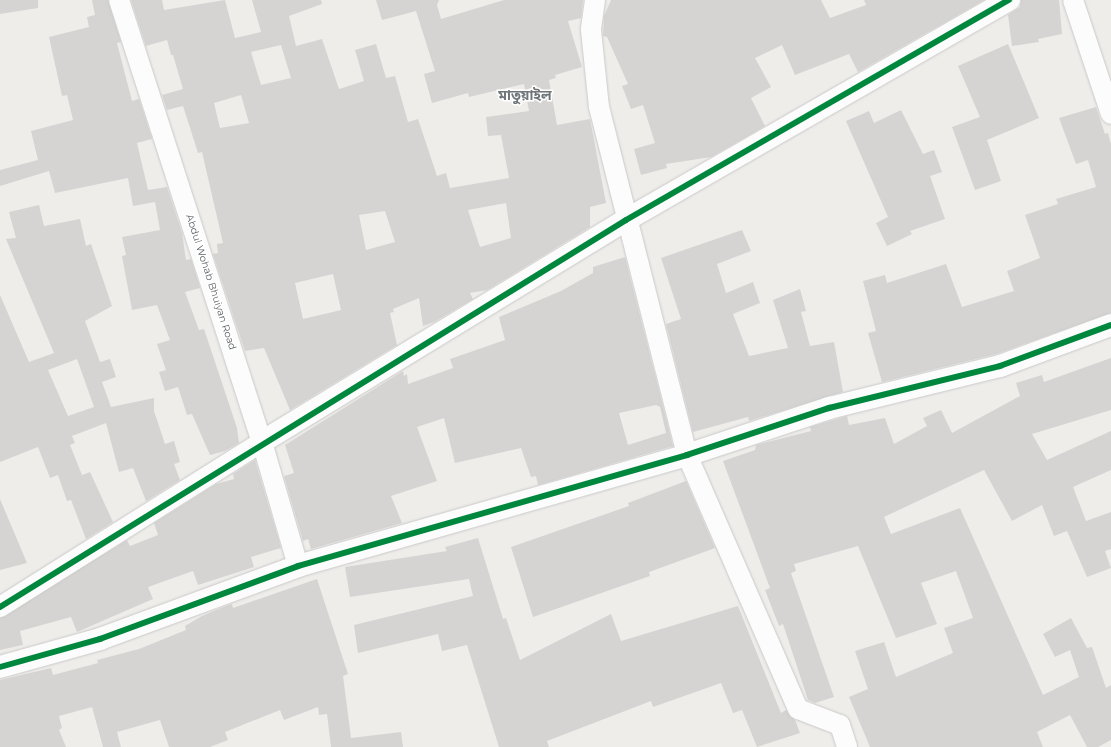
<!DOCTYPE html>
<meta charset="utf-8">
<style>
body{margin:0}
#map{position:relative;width:1111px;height:747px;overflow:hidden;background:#eeedea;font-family:Montserrat,"Noto Sans Bengali",sans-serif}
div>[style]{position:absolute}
.building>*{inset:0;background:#d5d4d3}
.roads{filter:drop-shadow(0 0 1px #c9c9c9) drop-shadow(0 0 1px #c9c9c9)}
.minor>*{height:20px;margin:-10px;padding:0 10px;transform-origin:10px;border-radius:10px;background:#fcfcfc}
.tertiary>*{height:22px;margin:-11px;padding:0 11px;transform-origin:11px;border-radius:11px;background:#fcfcfc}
.cycleway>*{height:6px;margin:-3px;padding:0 3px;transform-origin:3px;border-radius:3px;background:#00873e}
span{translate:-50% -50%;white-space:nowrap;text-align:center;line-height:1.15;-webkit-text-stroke:3px #fff;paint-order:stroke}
.street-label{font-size:10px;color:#5f6367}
.district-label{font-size:14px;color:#707579;font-weight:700}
</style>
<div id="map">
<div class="building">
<i style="clip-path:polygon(0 0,38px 0,38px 8px,0 14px)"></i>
<i style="clip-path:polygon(92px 0,108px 0,121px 42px,117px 43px,132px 101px,139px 99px,152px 139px,137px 143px,148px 190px,167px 187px,182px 233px,186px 260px,191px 259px,200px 288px,185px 292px,199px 330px,204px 329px,237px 428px,239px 443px,225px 451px,210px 455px,192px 414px,187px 415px,178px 387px,165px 391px,159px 372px,166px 370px,157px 344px,170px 340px,157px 305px,132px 310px,122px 256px,126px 255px,122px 237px,160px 230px,155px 202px,133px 206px,128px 178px,55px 193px,49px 171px,0 186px,0 170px,38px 160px,31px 131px,73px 120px,67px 95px,62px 96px,49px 37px,89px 27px,87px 17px,95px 15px)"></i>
<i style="clip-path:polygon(evenodd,131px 0,162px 0,164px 10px,225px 0,235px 38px,261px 32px,252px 0,321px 0,322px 4px,289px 16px,296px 46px,322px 39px,339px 89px,364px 81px,355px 50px,376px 44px,386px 78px,395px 76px,408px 122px,418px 119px,437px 176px,446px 173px,450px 188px,509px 178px,501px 135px,488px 136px,486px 117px,529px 111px,524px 84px,469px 97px,468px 93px,432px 103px,424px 74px,435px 71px,416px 11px,382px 20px,376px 0,439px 0,437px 5px,441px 19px,504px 0,583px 0,581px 18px,568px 21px,582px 67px,555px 75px,556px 78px,549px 80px,557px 125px,590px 119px,606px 203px,590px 207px,590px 227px,487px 290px,470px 293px,473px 299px,434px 322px,423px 326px,419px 298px,393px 309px,394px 312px,390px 313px,397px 345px,290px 410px,264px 348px,245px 351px,213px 254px,218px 253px,217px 244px,223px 243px,202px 152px,198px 153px,183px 106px,167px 110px,162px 95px,183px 89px,173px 55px,171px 55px,167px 40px,146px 46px,131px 0,281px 45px,291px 78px,261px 85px,251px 52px,281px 45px,131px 0,241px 95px,249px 123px,220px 128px,214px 103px,241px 95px,131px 0,506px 203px,511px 238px,480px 247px,468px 210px,506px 203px,131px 0,385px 211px,395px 242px,366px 250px,359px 215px,385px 211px,131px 0,333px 274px,341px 310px,303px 319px,295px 283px,333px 274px)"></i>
<i style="clip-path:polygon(611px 0,821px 0,830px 18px,866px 5px,864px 0,984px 0,858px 72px,849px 54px,795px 75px,782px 45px,755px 58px,771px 87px,751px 98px,765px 126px,711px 157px,666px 164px,667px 168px,641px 175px,634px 149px,655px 143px,643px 105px,631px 109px,622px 86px,628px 84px,607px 37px,603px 36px,604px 16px)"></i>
<i style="clip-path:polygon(1021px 0,1059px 0,1062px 34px,1038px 39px,1039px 42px,1012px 46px,1008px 15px,1020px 7px)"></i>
<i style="clip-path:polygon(1008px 44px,1039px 118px,987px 140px,1001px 181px,975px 190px,952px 127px,980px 117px,958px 66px)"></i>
<i style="clip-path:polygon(1096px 107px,1105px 134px,1108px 133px,1111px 144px,1111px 313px,996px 354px,882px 382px,868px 333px,876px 331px,863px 281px,885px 275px,887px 283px,946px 264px,962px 307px,1014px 291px,1007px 271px,1040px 258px,1025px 215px,1058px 204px,1056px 199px,1096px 187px,1088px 160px,1076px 164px,1059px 118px)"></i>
<i style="clip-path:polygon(901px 110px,923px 154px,934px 150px,942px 172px,930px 176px,945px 219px,910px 231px,912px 234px,887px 246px,876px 223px,888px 217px,846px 121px,869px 111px,874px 123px)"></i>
<i style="clip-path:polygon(evenodd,39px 205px,44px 226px,80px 219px,86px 246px,91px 244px,112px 306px,85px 321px,100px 362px,110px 359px,116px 377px,102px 382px,111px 407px,154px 398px,154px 411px,165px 444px,174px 441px,180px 462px,174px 464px,180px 480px,146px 501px,133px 468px,119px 472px,106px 423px,72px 436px,75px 443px,70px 445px,82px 475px,90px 472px,113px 522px,86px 539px,71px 500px,67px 501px,58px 475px,50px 478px,38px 447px,0 462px,0 295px,29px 362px,54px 353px,6px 239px,16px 238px,9px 212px,39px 205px,77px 359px,94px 407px,68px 416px,48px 370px,77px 359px)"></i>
<i style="clip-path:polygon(742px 230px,751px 251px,717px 264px,726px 293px,753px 282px,760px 303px,733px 314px,749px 356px,788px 348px,773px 300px,800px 289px,806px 311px,801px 312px,810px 346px,834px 342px,843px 392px,749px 421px,748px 417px,693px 432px,666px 324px,681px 319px,661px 258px)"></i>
<i style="clip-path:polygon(evenodd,625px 257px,673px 446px,538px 485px,536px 476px,531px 477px,521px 448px,455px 463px,444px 418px,417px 427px,437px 481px,391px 496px,402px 523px,311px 549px,308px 539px,303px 541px,284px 476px,294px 473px,285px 445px,403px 371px,404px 376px,407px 374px,408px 384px,453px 368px,450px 359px,505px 340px,499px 317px,561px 291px,593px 273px,593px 267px,625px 257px,656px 405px,660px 407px,666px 433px,628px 445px,619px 413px,656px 405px)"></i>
<i style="clip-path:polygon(1111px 358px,1111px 410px,1032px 434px,1047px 460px,1111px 431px,1111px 470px,1073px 487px,1086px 521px,1111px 512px,1111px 549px,1105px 551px,1111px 568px,1087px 577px,1067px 531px,1054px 536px,1042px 505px,1012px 521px,984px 470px,884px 517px,891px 534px,960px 508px,1043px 695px,1079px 677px,1070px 650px,1055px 657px,1043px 634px,1071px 618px,1087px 648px,1092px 647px,1106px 688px,1111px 685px,1111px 740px,1098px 747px,1087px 747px,1070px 715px,1037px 732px,1043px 747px,870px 747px,849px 697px,868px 689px,855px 651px,884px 642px,896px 677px,953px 653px,944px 628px,973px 618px,956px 571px,921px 583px,937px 624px,896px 638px,858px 546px,794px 564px,796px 571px,791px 573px,834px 697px,815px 703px,808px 700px,783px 624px,779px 626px,765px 590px,770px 588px,723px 461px,755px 450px,756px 445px,811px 431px,810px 427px,847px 416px,849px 425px,885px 418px,894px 444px,927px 426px,923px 418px,941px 410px,952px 433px,1020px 396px,1016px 383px,1042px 375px,1044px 382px)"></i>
<i style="clip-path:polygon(255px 460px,281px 548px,251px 557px,254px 567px,198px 585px,193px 571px,148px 587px,153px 599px,77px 632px,71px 617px,20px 631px,23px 645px,0 650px,0 618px,127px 540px,130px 546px,158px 535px,154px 523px,216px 484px,234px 479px,233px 474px)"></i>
<i style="clip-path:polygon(686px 481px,715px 548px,649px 572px,650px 576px,533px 617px,511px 547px,629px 506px,628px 503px)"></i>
<i style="clip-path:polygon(0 499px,27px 563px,0 570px)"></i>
<i style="clip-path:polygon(478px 538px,503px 619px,506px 618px,520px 660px,611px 614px,621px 641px,738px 606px,781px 713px,786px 710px,795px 720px,800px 733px,757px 747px,742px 710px,733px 713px,721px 683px,653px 707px,651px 701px,547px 741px,549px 747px,499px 747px,467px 645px,442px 651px,438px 634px,358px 653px,354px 625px,473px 596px,469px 579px,350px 597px,345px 567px,447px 551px,445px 547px)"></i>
<i style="clip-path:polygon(317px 579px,348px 674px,343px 676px,351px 738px,401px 732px,403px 747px,331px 747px,327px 714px,319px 715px,318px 707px,284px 720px,280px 710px,225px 732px,228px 740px,210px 747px,169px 747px,160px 720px,117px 732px,121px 747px,103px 747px,92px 707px,59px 716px,62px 728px,59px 730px,66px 747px,0 747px,0 680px,51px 668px,53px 675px,98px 663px,97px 660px,139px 649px,186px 630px,185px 626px,202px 616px,226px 606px,232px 604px,233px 608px)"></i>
</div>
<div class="roads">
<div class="minor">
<i style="left:119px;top:0;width:465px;rotate:72.1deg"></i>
<i style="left:262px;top:442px;width:129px;rotate:73.8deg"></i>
<i style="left:595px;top:0;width:30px;rotate:98deg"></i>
<i style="left:591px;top:30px;width:77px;rotate:84.1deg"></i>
<i style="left:599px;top:107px;width:359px;rotate:75.8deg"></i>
<i style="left:687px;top:455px;width:277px;rotate:66.4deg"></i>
<i style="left:798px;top:709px;width:45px;rotate:20.9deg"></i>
<i style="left:840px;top:725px;width:23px;rotate:72deg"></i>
<i style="left:1073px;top:0;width:120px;rotate:71.6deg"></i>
<i style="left:0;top:607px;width:310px;rotate:-32.2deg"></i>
</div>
<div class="tertiary">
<i style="left:262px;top:442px;width:426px;rotate:-31.4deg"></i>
<i style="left:626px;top:220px;width:442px;rotate:-29.9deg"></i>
<i style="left:0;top:667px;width:104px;rotate:-15.6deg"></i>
<i style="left:100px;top:639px;width:211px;rotate:-20.2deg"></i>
<i style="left:298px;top:566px;width:405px;rotate:-15.9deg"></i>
<i style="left:687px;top:455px;width:150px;rotate:-18.3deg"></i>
<i style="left:829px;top:408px;width:176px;rotate:-13.8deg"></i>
<i style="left:1000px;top:366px;width:118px;rotate:-20.3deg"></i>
</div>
</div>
<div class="cycleway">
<i style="left:0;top:607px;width:736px;rotate:-31.72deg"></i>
<i style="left:626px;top:220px;width:442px;rotate:-29.9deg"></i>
<i style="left:0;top:667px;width:104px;rotate:-15.6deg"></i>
<i style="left:100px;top:639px;width:211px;rotate:-20.2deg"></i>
<i style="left:298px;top:566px;width:405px;rotate:-15.9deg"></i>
<i style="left:687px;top:455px;width:150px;rotate:-18.3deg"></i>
<i style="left:829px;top:408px;width:176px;rotate:-13.8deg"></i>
<i style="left:1000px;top:366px;width:118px;rotate:-20.3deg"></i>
</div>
<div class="street-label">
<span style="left:211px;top:282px;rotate:72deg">Abdul Wohab Bhuiyan Road</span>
</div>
<div class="district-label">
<span style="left:525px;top:95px">মাতুয়াইল</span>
</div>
</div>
